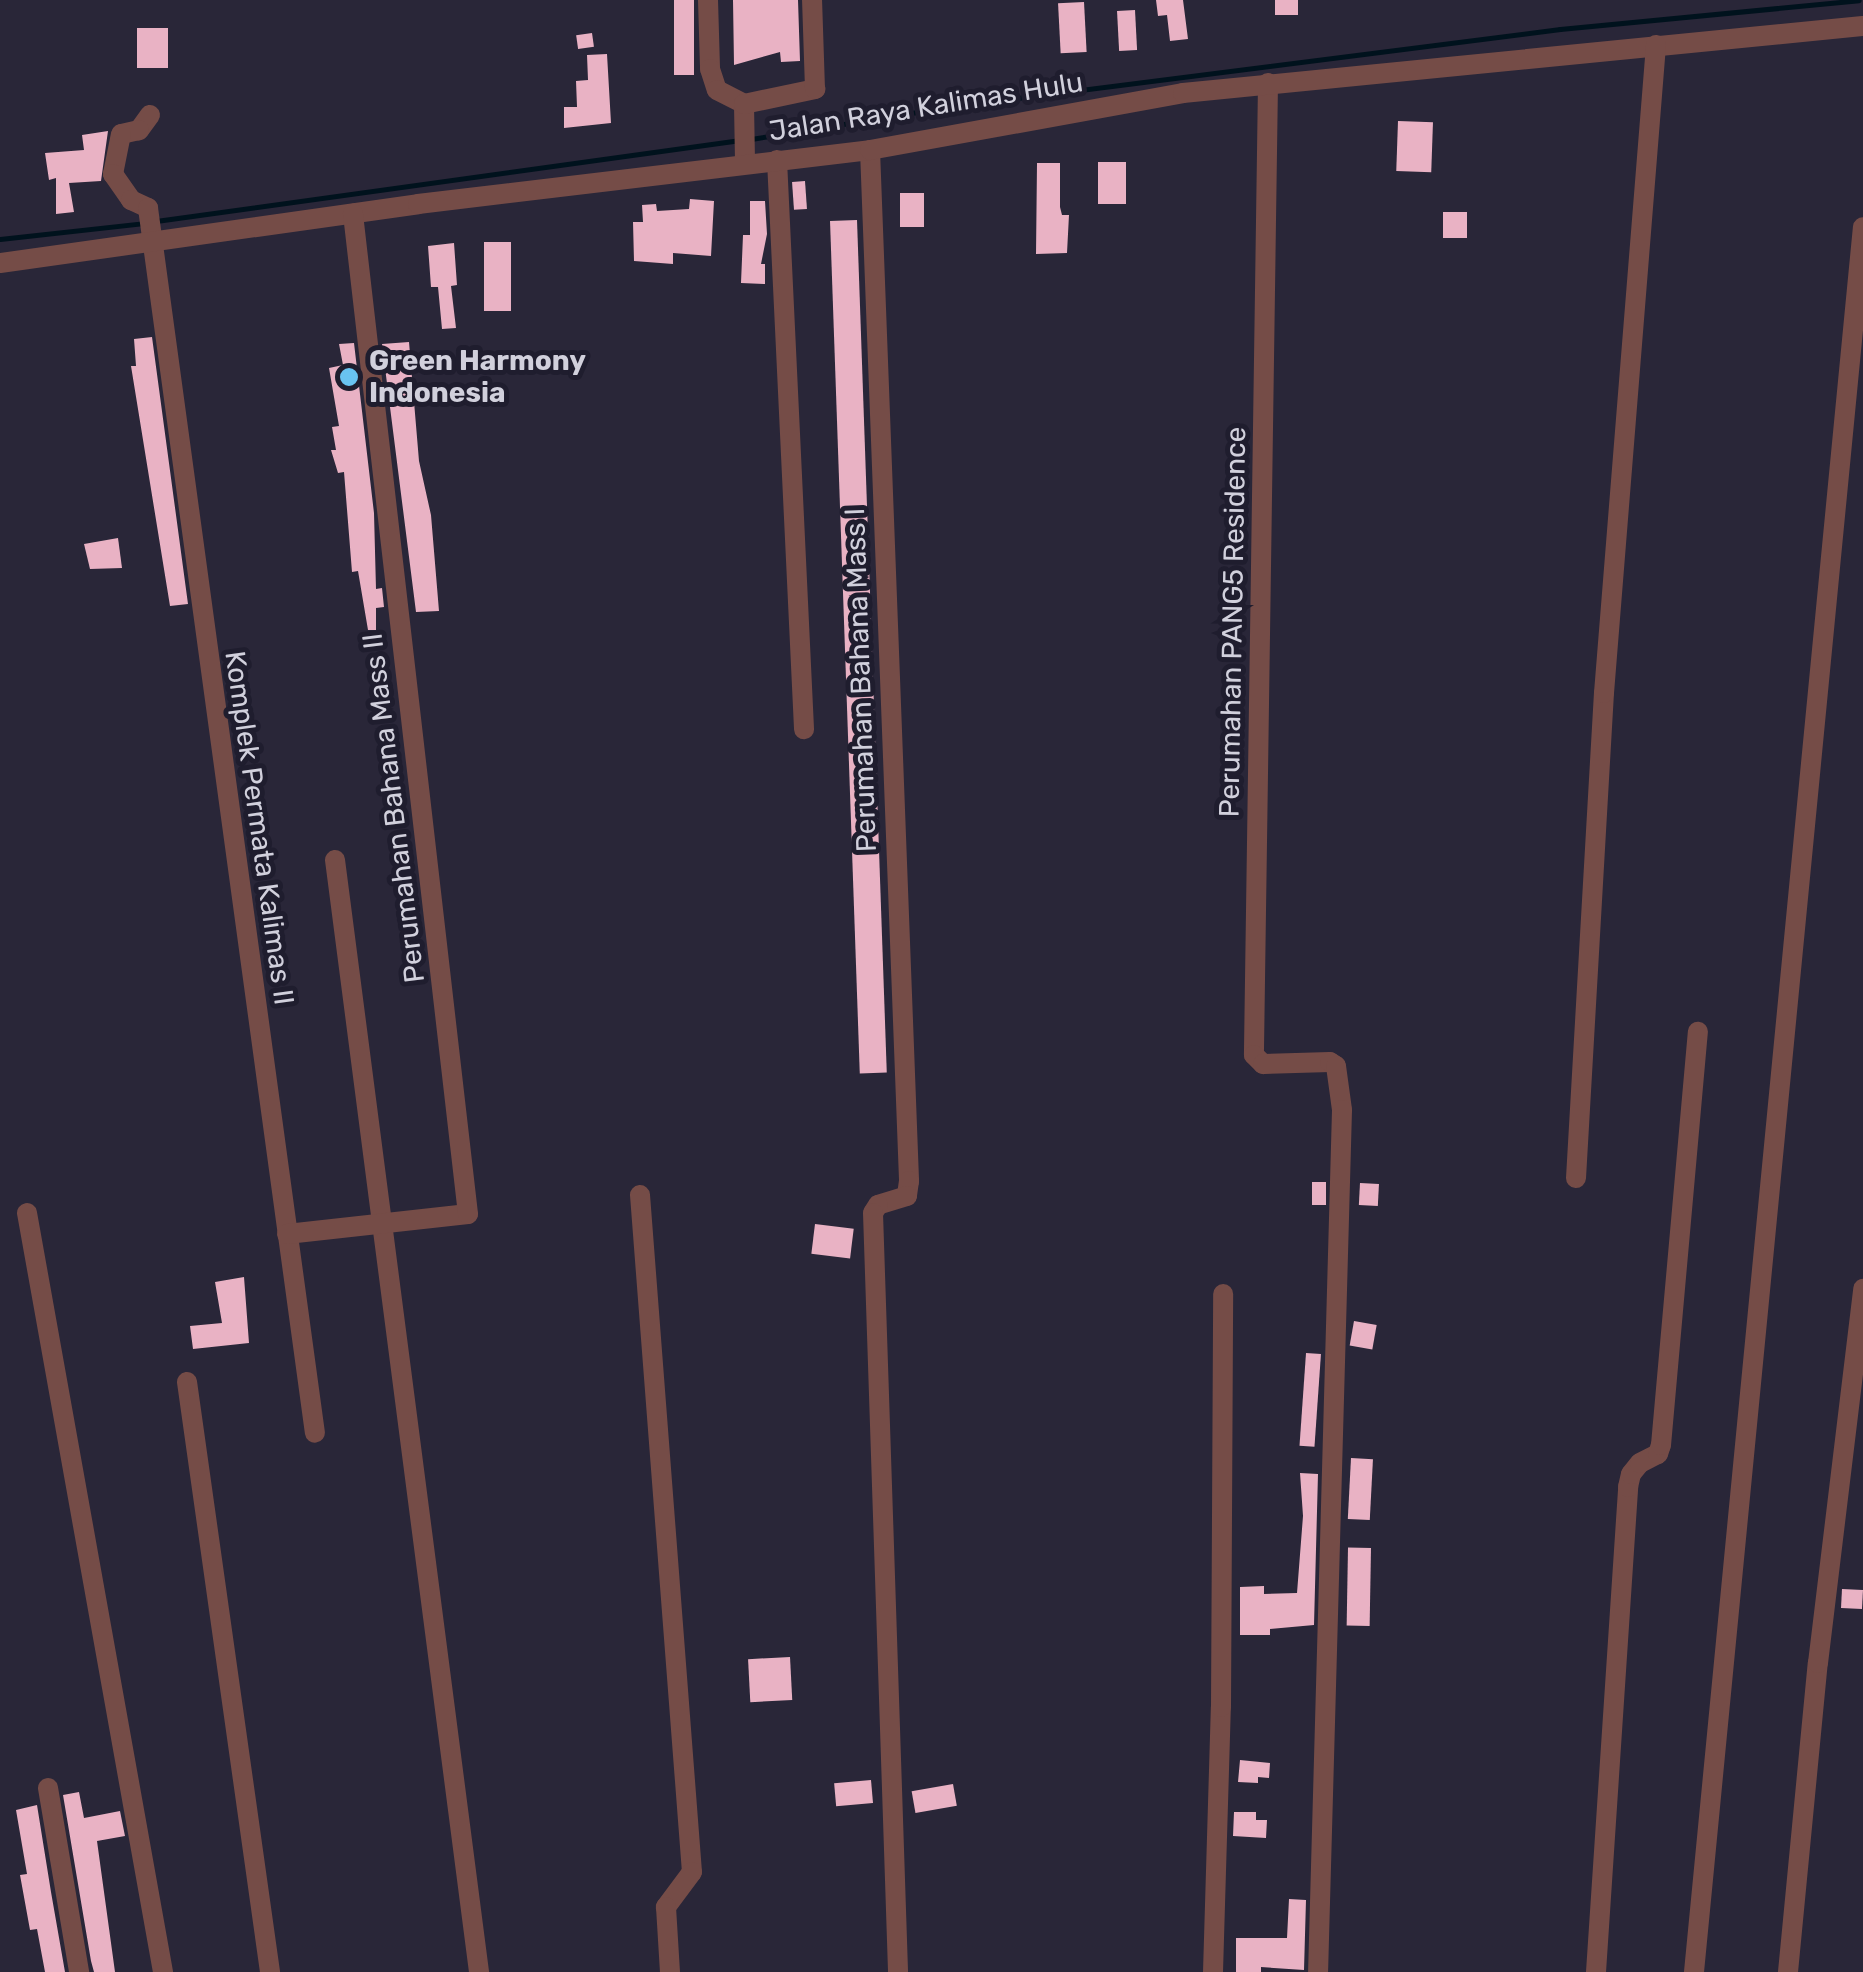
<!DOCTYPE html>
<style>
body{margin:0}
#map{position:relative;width:1863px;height:1972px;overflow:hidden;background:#292638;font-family:Rubik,sans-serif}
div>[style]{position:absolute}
.stream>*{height:5px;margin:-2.5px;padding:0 2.5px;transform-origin:2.5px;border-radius:2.5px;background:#00121d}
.building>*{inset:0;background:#e9b2c4;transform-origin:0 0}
.minor>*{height:20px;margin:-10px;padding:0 10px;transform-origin:10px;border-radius:10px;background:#754c47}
.dots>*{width:28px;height:28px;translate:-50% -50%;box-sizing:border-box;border:5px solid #1f1d2e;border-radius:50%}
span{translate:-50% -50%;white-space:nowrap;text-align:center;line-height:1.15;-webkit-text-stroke:10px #1f1d2e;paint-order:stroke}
.street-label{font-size:28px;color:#d1d0dc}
.poi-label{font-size:28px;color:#d1d0dc;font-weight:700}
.left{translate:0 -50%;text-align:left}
</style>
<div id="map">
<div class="stream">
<i style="left:751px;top:139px;width:214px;rotate:-9.2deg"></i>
<i style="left:962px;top:105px;width:603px;rotate:-7.24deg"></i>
<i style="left:1560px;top:29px;width:300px;rotate:-5.5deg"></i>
<i style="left:156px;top:221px;width:590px;rotate:-7.9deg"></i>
<i style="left:0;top:239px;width:147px;rotate:-6.3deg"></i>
</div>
<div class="building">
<i style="left:674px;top:0;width:20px;height:75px"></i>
<i style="clip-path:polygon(733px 0,798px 0,800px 61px,781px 62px,780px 52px,734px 65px)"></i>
<i style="clip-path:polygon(1156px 0,1183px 0,1188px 39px,1170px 41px,1167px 15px,1158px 16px)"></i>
<i style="left:1275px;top:0;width:23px;height:15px"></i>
<i style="left:1084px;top:2px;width:50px;height:26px;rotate:87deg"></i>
<i style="left:1135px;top:10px;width:40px;height:18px;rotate:87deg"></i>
<i style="left:137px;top:28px;width:31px;height:40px"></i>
<i style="left:592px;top:33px;width:14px;height:16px;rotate:82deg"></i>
<i style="clip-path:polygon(607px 54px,611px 123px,564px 128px,564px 107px,577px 107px,576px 81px,588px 80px,587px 55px)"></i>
<i style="left:1398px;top:121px;width:35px;height:50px;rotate:2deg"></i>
<i style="clip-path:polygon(108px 131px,101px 181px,69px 183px,74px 212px,56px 214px,56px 178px,49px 180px,45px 153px,84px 150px,82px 135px)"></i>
<i style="left:1098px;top:162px;width:28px;height:42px"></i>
<i style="clip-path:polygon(1037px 163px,1060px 163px,1060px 207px,1062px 215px,1069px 215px,1067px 253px,1036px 254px)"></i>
<i style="left:805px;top:181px;width:28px;height:13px;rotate:86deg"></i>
<i style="left:924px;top:193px;width:34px;height:24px;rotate:90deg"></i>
<i style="clip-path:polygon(690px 199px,714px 201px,711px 256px,673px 253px,673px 264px,634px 261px,633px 222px,643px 222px,642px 205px,656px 204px,657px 211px,689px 209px)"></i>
<i style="clip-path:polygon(750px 201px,765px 201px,767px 234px,761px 264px,765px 264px,765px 284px,741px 283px,743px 235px,750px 235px)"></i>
<i style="left:1443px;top:212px;width:24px;height:26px"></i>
<i style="left:857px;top:220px;width:853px;height:27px;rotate:88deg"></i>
<i style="left:484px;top:242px;width:27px;height:69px"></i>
<i style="clip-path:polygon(454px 243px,457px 285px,451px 286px,456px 328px,442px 329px,438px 287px,431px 287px,428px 246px)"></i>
<i style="clip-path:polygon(152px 337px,188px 604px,170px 606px,131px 366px,136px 366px,134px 339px)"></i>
<i style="clip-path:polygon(409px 342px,419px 461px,431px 515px,439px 611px,416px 612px,382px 344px)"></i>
<i style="clip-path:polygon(354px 343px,374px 513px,376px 589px,382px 588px,384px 607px,376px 608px,376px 630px,368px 630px,358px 571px,352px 572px,344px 472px,338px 473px,331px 450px,336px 450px,332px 427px,339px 426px,329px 368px,343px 365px,339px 344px)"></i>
<i style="clip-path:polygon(118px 538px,122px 568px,90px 569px,84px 544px)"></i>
<i style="left:1312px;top:1182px;width:14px;height:23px"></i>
<i style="left:1360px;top:1183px;width:19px;height:22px;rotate:3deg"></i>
<i style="left:815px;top:1224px;width:39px;height:30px;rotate:7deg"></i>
<i style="clip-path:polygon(244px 1277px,249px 1343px,193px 1349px,190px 1326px,222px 1323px,215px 1282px)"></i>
<i style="left:1354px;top:1321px;width:23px;height:25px;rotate:10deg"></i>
<i style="left:1306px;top:1353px;width:15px;height:93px;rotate:4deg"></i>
<i style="left:1351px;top:1458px;width:22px;height:61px;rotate:3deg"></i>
<i style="clip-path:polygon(1300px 1473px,1318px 1474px,1314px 1625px,1270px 1629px,1270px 1635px,1240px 1635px,1240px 1587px,1264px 1586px,1264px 1594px,1297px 1593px,1303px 1516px)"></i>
<i style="left:1371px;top:1548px;width:78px;height:23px;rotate:91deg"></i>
<i style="left:1842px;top:1589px;width:21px;height:19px;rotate:3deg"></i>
<i style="left:790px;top:1657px;width:43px;height:42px;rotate:87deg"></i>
<i style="clip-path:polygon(1240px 1760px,1270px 1763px,1269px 1778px,1258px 1777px,1258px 1783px,1238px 1782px)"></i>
<i style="left:871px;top:1780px;width:23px;height:37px;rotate:85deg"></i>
<i style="left:953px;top:1784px;width:22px;height:42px;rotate:80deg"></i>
<i style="clip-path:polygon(79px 1792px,84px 1818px,120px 1811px,125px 1836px,97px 1841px,115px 1972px,94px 1972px,91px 1961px,63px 1795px)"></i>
<i style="clip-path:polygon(37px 1805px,51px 1892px,65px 1972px,45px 1972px,37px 1929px,30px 1930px,20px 1875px,27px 1874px,16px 1810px)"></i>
<i style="clip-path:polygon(1234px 1812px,1256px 1812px,1256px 1820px,1267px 1820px,1266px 1838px,1233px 1836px)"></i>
<i style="clip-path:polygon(1289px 1899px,1306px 1900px,1304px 1970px,1261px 1967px,1261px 1972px,1236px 1972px,1236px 1938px,1287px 1938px)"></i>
</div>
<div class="minor">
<i style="left:708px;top:0;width:69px;rotate:88.3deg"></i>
<i style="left:710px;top:69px;width:22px;rotate:72deg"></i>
<i style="left:717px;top:90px;width:30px;rotate:27deg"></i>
<i style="left:744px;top:104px;width:60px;rotate:89deg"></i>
<i style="left:1268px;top:83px;width:972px;rotate:90.83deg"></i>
<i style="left:1254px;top:1055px;width:13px;rotate:45deg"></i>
<i style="left:1263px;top:1064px;width:67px;rotate:-1.7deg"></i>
<i style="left:1330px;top:1062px;width:7px;rotate:34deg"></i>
<i style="left:1336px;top:1066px;width:44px;rotate:82.2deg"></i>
<i style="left:1342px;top:1110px;width:862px;rotate:91.59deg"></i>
<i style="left:744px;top:104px;width:73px;rotate:-11.9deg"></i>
<i style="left:815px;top:89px;width:89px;rotate:-91.9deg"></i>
<i style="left:150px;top:115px;width:19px;rotate:126deg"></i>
<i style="left:139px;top:130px;width:18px;rotate:167deg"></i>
<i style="left:121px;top:134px;width:41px;rotate:101.3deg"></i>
<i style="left:113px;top:174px;width:32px;rotate:55deg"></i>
<i style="left:131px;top:200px;width:19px;rotate:25deg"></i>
<i style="left:148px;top:208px;width:1236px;rotate:82.24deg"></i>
<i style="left:870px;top:150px;width:1032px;rotate:87.83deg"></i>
<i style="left:909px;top:1181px;width:15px;rotate:98deg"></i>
<i style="left:907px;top:1196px;width:30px;rotate:163deg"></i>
<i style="left:878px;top:1205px;width:9px;rotate:122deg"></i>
<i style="left:873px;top:1213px;width:759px;rotate:88.11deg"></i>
<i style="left:777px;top:160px;width:570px;rotate:87.28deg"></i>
<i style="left:0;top:263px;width:422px;rotate:-8deg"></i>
<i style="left:418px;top:204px;width:455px;rotate:-6.8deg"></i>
<i style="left:870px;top:150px;width:318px;rotate:-10.3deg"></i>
<i style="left:1183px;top:93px;width:683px;rotate:-5.63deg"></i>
<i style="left:335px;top:860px;width:1121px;rotate:82.62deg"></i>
<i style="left:1576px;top:1178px;width:486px;rotate:-86.7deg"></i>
<i style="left:1604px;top:693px;width:650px;rotate:-85.41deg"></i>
<i style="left:640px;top:1195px;width:679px;rotate:85.61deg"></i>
<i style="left:692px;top:1872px;width:44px;rotate:126.6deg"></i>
<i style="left:666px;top:1907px;width:65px;rotate:86.5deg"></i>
<i style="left:27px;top:1213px;width:771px;rotate:79.84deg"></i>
<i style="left:287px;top:1234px;width:182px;rotate:-6.3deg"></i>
<i style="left:468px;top:1214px;width:1007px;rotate:-96.56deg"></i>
<i style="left:187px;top:1382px;width:596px;rotate:81.99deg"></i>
<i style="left:48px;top:1788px;width:187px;rotate:80.4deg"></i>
<i style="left:1213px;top:1972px;width:265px;rotate:-88.3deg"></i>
<i style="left:1221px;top:1707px;width:413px;rotate:-89.7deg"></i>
<i style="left:1596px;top:1972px;width:486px;rotate:-86.2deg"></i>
<i style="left:1628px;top:1487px;width:13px;rotate:-77deg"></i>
<i style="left:1631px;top:1474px;width:14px;rotate:-51deg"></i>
<i style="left:1640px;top:1463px;width:20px;rotate:-27deg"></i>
<i style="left:1658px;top:1454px;width:9px;rotate:-72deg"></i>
<i style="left:1661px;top:1445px;width:415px;rotate:-84.9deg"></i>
<i style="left:1694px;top:1972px;width:1753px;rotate:-84.47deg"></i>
<i style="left:1788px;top:1972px;width:310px;rotate:-84.5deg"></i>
<i style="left:1818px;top:1663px;width:377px;rotate:-83.1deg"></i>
</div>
<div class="dots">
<i style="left:349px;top:377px;background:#69c3f1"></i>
</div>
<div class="street-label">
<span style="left:926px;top:107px;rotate:-9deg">Jalan Raya Kalimas Hulu</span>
<span style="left:1233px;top:622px;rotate:-89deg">Perumahan PANG5 Residence</span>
<span style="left:861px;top:680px;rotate:-92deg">Perumahan Bahana Mass I</span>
<span style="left:394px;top:808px;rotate:-97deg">Perumahan Bahana Mass II</span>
<span style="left:259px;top:828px;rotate:82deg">Komplek Permata Kalimas II</span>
</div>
<div class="poi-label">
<span class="left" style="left:369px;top:377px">Green Harmony<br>Indonesia</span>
</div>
</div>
